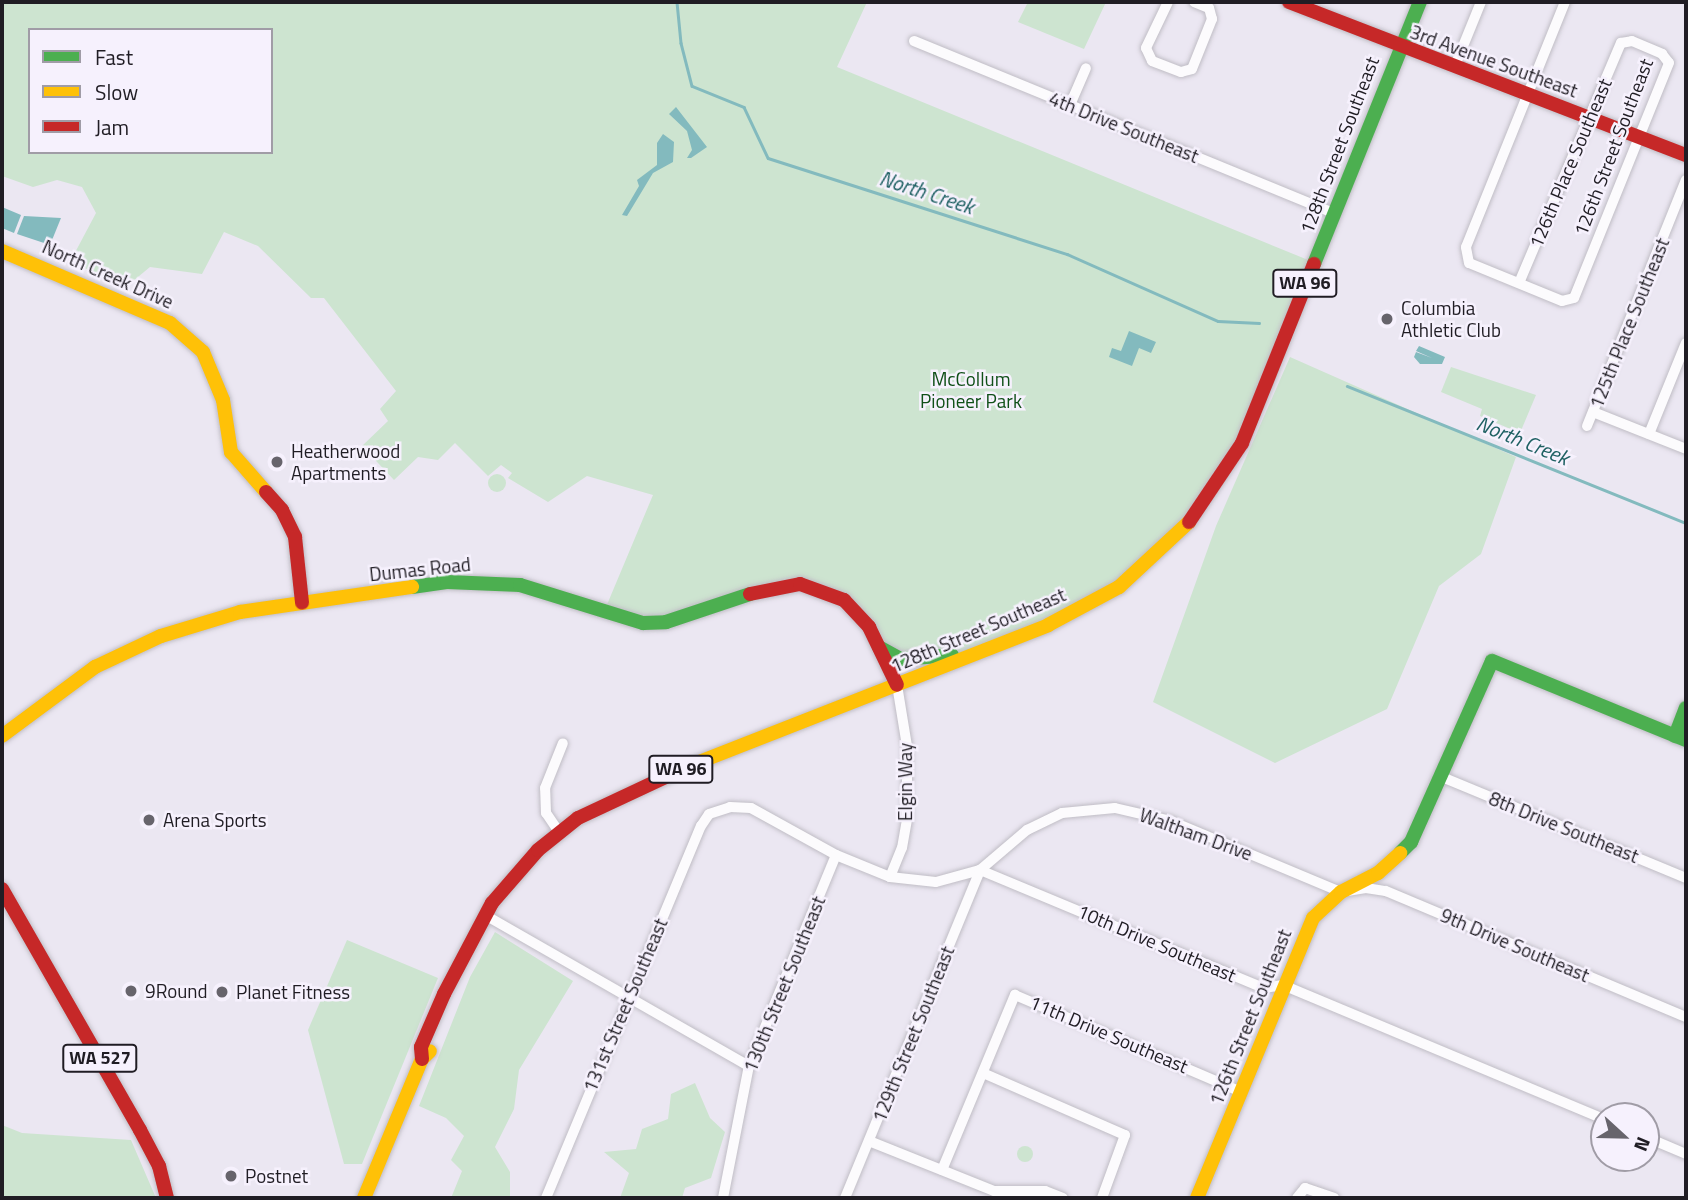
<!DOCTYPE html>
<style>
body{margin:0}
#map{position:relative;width:1688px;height:1200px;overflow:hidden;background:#ebe7f2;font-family:"Titillium Web",sans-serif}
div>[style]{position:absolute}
.green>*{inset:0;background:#cde4d0}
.round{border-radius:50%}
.water>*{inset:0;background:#83babe}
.stream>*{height:2.5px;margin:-1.25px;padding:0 1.25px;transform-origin:1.25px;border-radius:1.25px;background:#83babe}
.roads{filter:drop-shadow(0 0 2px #c0bdc5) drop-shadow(0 0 2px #c0bdc5)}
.street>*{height:10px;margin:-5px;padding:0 5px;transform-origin:5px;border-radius:5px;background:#fcfbfd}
.fast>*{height:14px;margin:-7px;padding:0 7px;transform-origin:7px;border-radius:7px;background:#4caf50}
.slow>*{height:14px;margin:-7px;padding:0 7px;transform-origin:7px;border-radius:7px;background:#ffc107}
.jam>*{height:14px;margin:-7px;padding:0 7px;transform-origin:7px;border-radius:7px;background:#c62828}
.dots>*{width:19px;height:19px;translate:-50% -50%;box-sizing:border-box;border:4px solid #f6f1fd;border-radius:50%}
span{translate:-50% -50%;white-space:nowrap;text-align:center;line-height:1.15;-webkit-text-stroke:5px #f6f1fd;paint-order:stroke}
.shield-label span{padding:2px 5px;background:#f6f1fd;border:2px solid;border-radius:5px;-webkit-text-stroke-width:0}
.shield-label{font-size:18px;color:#201d24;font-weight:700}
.street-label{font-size:19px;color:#201d24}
.poi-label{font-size:19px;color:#201d24}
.left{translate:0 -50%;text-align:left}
.park-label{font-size:19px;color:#105018}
.water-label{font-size:21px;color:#1f6163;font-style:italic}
.frame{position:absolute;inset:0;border:4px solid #201d24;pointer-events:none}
.legend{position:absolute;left:28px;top:28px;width:245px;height:126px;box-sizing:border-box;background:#f6f1fd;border:2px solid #a09ca6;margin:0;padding:9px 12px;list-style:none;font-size:21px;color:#201d24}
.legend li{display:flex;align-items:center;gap:14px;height:35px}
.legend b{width:35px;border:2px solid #a09ca6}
.north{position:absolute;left:1590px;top:1102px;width:70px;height:70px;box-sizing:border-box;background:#f6f1fd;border:2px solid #a09ca6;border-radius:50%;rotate:112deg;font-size:19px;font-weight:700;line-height:28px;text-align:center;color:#201d24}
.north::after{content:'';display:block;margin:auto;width:24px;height:32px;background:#67646c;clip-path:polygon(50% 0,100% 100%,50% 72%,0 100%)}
</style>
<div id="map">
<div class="green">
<i style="clip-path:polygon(evenodd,2px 2px,867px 2px,837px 67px,1313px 262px,1219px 483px,1119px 587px,947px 663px,889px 651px,857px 612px,800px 584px,666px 622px,606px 607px,653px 495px,587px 476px,548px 502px,508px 478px,512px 473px,501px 465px,488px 476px,455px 443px,438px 460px,418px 457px,394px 480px,362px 446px,388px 421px,380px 409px,396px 391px,324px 298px,311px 298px,258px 246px,224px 232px,202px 274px,150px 267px,127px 286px,70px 262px,96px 213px,82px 187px,57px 180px,33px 187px,2px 176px,2px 2px,30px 30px,271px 30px,271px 152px,30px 152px,30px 30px)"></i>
<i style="clip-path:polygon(1028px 2px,1106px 2px,1084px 49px,1018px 22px)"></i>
<i style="clip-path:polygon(1290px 357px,1516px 457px,1481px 554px,1439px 586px,1387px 709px,1275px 763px,1153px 702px,1216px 526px)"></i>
<i style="clip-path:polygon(1451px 367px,1536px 395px,1520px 433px,1480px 416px,1482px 409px,1441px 392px)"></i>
<i class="round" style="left:488px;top:474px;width:18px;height:18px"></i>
<i style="clip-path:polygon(495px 932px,573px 981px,519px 1070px,514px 1109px,495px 1147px,510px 1172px,510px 1198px,451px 1198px,462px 1171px,451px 1160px,464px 1136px,446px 1118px,419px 1106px,470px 977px)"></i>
<i style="clip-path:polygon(347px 940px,438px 978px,362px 1164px,344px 1164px,308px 1030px)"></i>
<i style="clip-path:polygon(695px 1083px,710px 1118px,725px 1132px,711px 1178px,685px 1188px,682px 1198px,620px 1198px,629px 1173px,604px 1152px,636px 1149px,642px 1129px,668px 1119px,671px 1094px)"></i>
<i style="clip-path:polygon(2px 1125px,22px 1133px,131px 1140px,156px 1198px,2px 1198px)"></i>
<i class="round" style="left:1017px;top:1146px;width:16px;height:16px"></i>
</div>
<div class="water">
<i style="clip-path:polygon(676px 107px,707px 147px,691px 158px,687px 158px,692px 150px,687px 131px,669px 114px)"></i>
<i style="clip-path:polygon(663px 134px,674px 142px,673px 162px,653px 173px,627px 216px,622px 215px,639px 186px,637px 180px,657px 165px,657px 143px)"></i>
<i style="clip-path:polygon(2px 207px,21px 215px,14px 233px,2px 228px)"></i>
<i style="clip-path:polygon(24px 216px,61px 218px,50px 245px,17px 234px)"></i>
<i style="clip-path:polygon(1129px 331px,1156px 342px,1151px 353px,1139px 348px,1132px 366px,1109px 357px,1112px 348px,1121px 351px)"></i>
<i style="clip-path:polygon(1419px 346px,1445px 357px,1442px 364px,1420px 364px,1414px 357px,1416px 352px,1432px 358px,1416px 351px)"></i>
</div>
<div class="stream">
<i style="left:677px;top:2px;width:41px;rotate:84.4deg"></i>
<i style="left:681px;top:43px;width:44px;rotate:75.7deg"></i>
<i style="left:692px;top:86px;width:56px;rotate:22deg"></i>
<i style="left:744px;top:107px;width:56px;rotate:64.8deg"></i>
<i style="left:768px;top:158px;width:314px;rotate:17.8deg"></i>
<i style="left:1067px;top:254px;width:165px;rotate:23.9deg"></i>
<i style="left:1218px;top:321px;width:41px;rotate:2.8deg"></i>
<i style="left:1347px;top:386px;width:366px;rotate:22deg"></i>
</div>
<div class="roads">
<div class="street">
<i style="left:1168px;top:2px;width:51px;rotate:115.6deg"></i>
<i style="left:1146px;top:48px;width:14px;rotate:65deg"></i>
<i style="left:1152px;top:61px;width:31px;rotate:21deg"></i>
<i style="left:1181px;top:72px;width:11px;rotate:-15deg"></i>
<i style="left:1192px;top:69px;width:54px;rotate:-68.2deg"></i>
<i style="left:1212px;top:19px;width:11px;rotate:-105deg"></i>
<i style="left:1209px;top:8px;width:16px;rotate:-158deg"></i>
<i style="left:914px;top:41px;width:453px;rotate:22.3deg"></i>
<i style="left:1455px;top:66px;width:69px;rotate:-67.9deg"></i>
<i style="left:1070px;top:105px;width:40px;rotate:-66.6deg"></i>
<i style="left:1519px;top:283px;width:261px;rotate:-67deg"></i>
<i style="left:1621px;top:43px;width:11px;rotate:-10deg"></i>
<i style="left:1632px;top:41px;width:33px;rotate:23deg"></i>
<i style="left:1662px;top:54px;width:11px;rotate:52deg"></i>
<i style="left:1669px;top:63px;width:253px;rotate:112deg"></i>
<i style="left:1574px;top:298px;width:12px;rotate:166deg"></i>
<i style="left:1562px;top:301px;width:100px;rotate:-157.8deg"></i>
<i style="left:1469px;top:263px;width:16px;rotate:-101deg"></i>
<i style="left:1466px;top:247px;width:264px;rotate:-68deg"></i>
<i style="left:1593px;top:412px;width:100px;rotate:21.7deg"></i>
<i style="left:1587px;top:426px;width:265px;rotate:-68.1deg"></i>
<i style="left:1649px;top:434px;width:98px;rotate:-67.9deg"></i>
<i style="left:1442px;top:777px;width:264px;rotate:22.5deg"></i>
<i style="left:559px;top:832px;width:23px;rotate:-124deg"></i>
<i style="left:546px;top:813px;width:25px;rotate:-92deg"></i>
<i style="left:545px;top:788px;width:48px;rotate:-68.2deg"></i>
<i style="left:890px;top:877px;width:31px;rotate:-68deg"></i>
<i style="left:902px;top:848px;width:29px;rotate:-80deg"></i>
<i style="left:907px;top:819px;width:73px;rotate:-90deg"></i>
<i style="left:907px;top:746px;width:62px;rotate:-99.3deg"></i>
<i style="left:492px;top:919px;width:296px;rotate:29.8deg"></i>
<i style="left:983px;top:1073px;width:155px;rotate:23.6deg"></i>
<i style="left:1125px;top:1135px;width:67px;rotate:110.1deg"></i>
<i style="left:1646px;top:1137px;width:43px;rotate:23deg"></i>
<i style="left:869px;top:1141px;width:135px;rotate:21.8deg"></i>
<i style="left:994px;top:1191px;width:51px"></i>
<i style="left:1045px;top:1191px;width:19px;rotate:21deg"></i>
<i style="left:942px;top:1170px;width:190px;rotate:-67.4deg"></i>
<i style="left:1015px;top:995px;width:246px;rotate:23.2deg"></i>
<i style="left:546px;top:1198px;width:403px;rotate:-67.4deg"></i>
<i style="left:701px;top:826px;width:14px;rotate:-56deg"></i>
<i style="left:709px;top:814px;width:22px;rotate:-18deg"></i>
<i style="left:730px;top:807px;width:21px;rotate:3deg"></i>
<i style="left:751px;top:808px;width:97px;rotate:28.9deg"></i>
<i style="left:836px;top:855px;width:58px;rotate:22.2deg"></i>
<i style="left:890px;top:877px;width:46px;rotate:6.2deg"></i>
<i style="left:936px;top:882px;width:46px;rotate:-15.3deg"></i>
<i style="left:980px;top:870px;width:308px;rotate:22.6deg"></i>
<i style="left:1264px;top:988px;width:19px;rotate:-9deg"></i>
<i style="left:1283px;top:985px;width:348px;rotate:22.7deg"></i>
<i style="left:723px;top:1198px;width:135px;rotate:-78.9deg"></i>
<i style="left:749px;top:1066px;width:228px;rotate:-67.6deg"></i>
<i style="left:845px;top:1198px;width:355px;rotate:-67.6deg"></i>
<i style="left:980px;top:870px;width:62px;rotate:-40.4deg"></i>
<i style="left:1027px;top:830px;width:39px;rotate:-26deg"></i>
<i style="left:1062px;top:813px;width:53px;rotate:-5.4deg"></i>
<i style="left:1115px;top:808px;width:57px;rotate:13.1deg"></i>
<i style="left:1171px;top:821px;width:184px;rotate:22.7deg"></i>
<i style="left:1341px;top:892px;width:25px;rotate:-9deg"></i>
<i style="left:1366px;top:888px;width:20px;rotate:9deg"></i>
<i style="left:1386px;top:891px;width:325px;rotate:22.8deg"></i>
<i style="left:1297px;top:1198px;width:13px;rotate:-51deg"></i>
<i style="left:1305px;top:1188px;width:31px;rotate:19deg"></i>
</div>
<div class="fast">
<i style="left:1314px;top:264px;width:283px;rotate:-68deg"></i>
<i style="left:412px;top:587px;width:35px;rotate:-8deg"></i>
<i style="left:447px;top:582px;width:73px;rotate:2.4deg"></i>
<i style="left:520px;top:585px;width:129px;rotate:17.2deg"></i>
<i style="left:643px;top:623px;width:23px;rotate:-2deg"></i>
<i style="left:666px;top:622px;width:89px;rotate:-18.4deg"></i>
<i style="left:879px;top:647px;width:25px;rotate:29deg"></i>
<i style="left:901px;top:659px;width:51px;rotate:-4.5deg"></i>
<i style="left:1675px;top:736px;width:30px;rotate:-69deg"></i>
<i style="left:1400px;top:853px;width:16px;rotate:-45deg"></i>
<i style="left:1411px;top:842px;width:198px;rotate:-65.9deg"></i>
<i style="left:1492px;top:661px;width:209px;rotate:22.2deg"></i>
</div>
<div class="slow">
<i style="left:2px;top:251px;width:183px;rotate:23.2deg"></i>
<i style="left:170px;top:323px;width:44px;rotate:41.3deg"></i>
<i style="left:203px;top:352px;width:52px;rotate:67.4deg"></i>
<i style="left:223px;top:400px;width:53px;rotate:81.3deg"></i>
<i style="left:231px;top:452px;width:53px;rotate:48.8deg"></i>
<i style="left:2px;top:736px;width:116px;rotate:-36.6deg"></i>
<i style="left:95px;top:667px;width:73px;rotate:-25.2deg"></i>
<i style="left:161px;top:636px;width:83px;rotate:-16.9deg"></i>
<i style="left:240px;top:612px;width:174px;rotate:-8.3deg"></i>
<i style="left:689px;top:766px;width:386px;rotate:-21.4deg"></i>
<i style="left:1048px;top:625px;width:81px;rotate:-28.2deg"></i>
<i style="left:1119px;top:587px;width:96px;rotate:-42.9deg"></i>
<i style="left:364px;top:1198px;width:151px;rotate:-67.4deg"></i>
<i style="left:422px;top:1059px;width:11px;rotate:-45deg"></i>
<i style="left:1197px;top:1198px;width:303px;rotate:-67.5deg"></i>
<i style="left:1313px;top:918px;width:38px;rotate:-43deg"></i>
<i style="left:1341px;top:892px;width:42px;rotate:-27.2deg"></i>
<i style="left:1378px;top:873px;width:30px;rotate:-42deg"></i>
</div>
<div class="jam">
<i style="left:1289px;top:2px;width:425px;rotate:21.1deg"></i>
<i style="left:266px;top:492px;width:24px;rotate:48deg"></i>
<i style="left:282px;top:510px;width:30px;rotate:64deg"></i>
<i style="left:295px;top:537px;width:66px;rotate:83.9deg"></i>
<i style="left:1189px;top:522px;width:95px;rotate:-56.1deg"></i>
<i style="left:1242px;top:443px;width:193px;rotate:-68.1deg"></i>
<i style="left:750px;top:594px;width:51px;rotate:-11.3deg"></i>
<i style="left:800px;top:584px;width:47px;rotate:20deg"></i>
<i style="left:844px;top:600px;width:37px;rotate:47deg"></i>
<i style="left:869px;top:627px;width:64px;rotate:64.2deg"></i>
<i style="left:2px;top:889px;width:278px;rotate:60.2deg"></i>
<i style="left:140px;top:1130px;width:41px;rotate:62.2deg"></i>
<i style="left:159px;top:1166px;width:33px;rotate:76deg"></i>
<i style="left:422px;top:1059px;width:12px;rotate:-95deg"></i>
<i style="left:421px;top:1047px;width:58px;rotate:-66.5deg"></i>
<i style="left:444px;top:994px;width:103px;rotate:-62.2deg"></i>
<i style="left:492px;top:903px;width:70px;rotate:-49deg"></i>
<i style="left:538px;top:850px;width:51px;rotate:-38.7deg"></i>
<i style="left:578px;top:818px;width:123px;rotate:-25.1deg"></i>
</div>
</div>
<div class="dots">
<i style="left:1387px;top:319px;background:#67646c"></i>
<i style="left:277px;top:462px;background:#67646c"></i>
<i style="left:149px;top:820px;background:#67646c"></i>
<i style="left:131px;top:991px;background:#67646c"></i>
<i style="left:222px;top:992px;background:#67646c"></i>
<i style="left:231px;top:1176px;background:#67646c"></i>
</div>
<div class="shield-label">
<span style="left:1305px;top:283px">WA 96</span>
<span style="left:681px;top:769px">WA 96</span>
<span style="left:100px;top:1058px">WA 527</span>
</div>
<div class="street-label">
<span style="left:1494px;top:61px;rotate:20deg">3rd Avenue Southeast</span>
<span style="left:1124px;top:127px;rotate:22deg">4th Drive Southeast</span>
<span style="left:1339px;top:145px;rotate:-69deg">128th Street Southeast</span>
<span style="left:1613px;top:147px;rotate:-69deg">126th Street Southeast</span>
<span style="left:1570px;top:163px;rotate:-67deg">126th Place Southeast</span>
<span style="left:108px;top:274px;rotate:24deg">North Creek Drive</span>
<span style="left:1629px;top:323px;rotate:-68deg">125th Place Southeast</span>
<span style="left:420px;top:569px;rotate:-6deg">Dumas Road</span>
<span style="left:978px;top:630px;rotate:-23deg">128th Street Southeast</span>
<span style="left:905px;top:782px;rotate:-90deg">Elgin Way</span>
<span style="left:1564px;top:827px;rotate:22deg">8th Drive Southeast</span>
<span style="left:1196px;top:834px;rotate:20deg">Waltham Drive</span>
<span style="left:1157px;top:943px;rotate:23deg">10th Drive Southeast</span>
<span style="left:1515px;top:945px;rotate:23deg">9th Drive Southeast</span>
<span style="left:784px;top:984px;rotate:-68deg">130th Street Southeast</span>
<span style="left:625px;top:1005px;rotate:-67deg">131st Street Southeast</span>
<span style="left:1250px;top:1017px;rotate:-68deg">126th Street Southeast</span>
<span style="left:913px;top:1034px;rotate:-68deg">129th Street Southeast</span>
<span style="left:1109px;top:1034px;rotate:23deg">11th Drive Southeast</span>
</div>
<div class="poi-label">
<span class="left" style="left:1401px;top:319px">Columbia<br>Athletic Club</span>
<span class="left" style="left:291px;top:462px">Heatherwood<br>Apartments</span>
<span class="left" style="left:163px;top:820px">Arena Sports</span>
<span class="left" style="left:145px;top:991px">9Round</span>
<span class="left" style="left:236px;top:992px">Planet Fitness</span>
<span class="left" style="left:245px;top:1176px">Postnet</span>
</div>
<div class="park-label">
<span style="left:971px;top:390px">McCollum<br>Pioneer Park</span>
</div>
<div class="water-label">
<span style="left:927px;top:192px;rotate:18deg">North Creek</span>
<span style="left:1523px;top:440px;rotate:22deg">North Creek</span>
</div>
<div class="frame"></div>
<ul class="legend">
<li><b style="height:9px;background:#4caf50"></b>Fast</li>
<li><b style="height:9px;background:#ffc107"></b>Slow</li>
<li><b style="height:9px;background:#c62828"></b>Jam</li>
</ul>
<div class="north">N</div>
</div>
